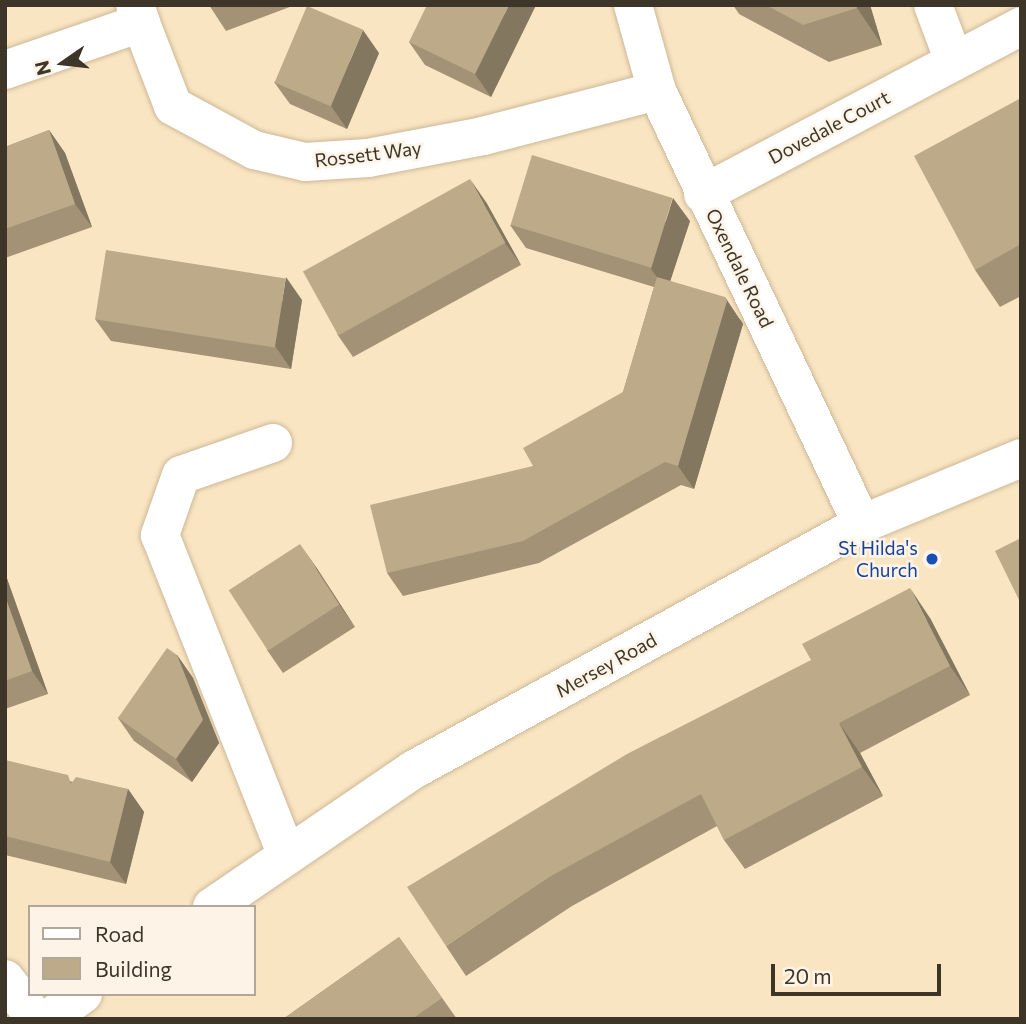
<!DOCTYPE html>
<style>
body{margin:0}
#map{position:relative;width:1026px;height:1024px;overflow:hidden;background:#fae5c3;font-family:Commissioner,sans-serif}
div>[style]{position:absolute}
.roads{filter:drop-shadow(0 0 2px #ccb897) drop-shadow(0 0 2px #ccb897)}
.minor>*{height:38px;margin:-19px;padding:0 19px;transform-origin:19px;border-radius:19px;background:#fff}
.wall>*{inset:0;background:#a39276}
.shaded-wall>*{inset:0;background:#847760}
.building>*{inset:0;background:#bdaa89;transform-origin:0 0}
.dots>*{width:19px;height:19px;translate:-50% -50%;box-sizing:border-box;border:4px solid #fdf4e7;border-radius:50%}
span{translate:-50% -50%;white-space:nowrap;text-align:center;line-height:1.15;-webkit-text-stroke:5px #fdf4e7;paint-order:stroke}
.street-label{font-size:19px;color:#3d3528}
.transit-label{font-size:19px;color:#164399}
.right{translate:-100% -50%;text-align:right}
.frame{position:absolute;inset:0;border:7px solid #3d3528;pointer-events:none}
.legend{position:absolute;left:28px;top:905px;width:228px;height:91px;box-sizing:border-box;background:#fdf4e7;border:2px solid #b0a89b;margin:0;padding:9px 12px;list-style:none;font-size:21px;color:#3d3528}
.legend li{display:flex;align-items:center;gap:14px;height:35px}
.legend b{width:35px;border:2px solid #b0a89b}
.north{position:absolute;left:28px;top:28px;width:70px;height:70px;-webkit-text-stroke:5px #fdf4e7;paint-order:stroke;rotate:256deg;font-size:19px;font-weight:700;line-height:28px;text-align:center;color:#3d3528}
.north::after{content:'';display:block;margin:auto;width:24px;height:32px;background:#3d3528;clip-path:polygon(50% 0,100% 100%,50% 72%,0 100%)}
.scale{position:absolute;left:771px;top:964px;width:170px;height:32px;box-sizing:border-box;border:4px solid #3d3528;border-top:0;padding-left:9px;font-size:21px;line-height:24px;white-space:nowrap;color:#3d3528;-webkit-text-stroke:5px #fdf4e7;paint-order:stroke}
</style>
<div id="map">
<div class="roads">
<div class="minor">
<i style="left:633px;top:5px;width:89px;rotate:74.4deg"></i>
<i style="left:657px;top:91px;width:479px;rotate:64.7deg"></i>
<i style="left:933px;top:5px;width:60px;rotate:69.4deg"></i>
<i style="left:141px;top:23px;width:89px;rotate:68.9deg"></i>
<i style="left:173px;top:106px;width:92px;rotate:28.5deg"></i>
<i style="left:254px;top:150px;width:52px;rotate:13.2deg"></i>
<i style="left:305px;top:162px;width:63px;rotate:-3.6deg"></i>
<i style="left:368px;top:158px;width:117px;rotate:-10.8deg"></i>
<i style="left:483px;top:136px;width:180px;rotate:-14.5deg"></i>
<i style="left:5px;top:70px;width:144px;rotate:-19.1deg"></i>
<i style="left:141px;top:23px;width:19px;rotate:-108deg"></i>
<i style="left:703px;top:194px;width:360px;rotate:-27.8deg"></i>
<i style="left:273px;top:443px;width:97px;rotate:160.8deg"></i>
<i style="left:181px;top:475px;width:64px;rotate:109.3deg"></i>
<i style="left:160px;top:535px;width:345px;rotate:68.4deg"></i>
<i style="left:212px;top:907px;width:243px;rotate:-34.3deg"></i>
<i style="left:413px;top:770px;width:512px;rotate:-28.72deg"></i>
<i style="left:862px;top:524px;width:172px;rotate:-22.5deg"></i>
<i style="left:5px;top:979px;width:51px;rotate:52.2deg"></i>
<i style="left:48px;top:1019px;width:43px;rotate:-35.5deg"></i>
</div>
</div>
<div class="wall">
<i style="clip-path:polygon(209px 5px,295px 5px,226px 31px)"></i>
<i style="clip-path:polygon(536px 5px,491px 97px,425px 65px,409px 42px)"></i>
<i style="clip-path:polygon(733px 5px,870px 5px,882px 45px,829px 62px,739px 14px)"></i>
<i style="clip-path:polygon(379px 53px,347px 129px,290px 104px,274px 82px)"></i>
<i style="clip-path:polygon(1021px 98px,1021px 296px,1000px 307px,975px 270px)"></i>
<i style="clip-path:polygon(49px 130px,65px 153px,92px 227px,5px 258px,5px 147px)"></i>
<i style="clip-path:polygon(486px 202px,521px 265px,353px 357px,337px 334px)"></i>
<i style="clip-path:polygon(690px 221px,670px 281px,741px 320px,743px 324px,694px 489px,681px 485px,539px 563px,403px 596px,387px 573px,533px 466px,623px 392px,654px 287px,526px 248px,510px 225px)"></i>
<i style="clip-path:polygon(302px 300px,291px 369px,111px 341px,95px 319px)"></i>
<i style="clip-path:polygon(316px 567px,355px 627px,283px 673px,267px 650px)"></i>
<i style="clip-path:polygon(5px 573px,48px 694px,5px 709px)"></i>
<i style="clip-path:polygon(930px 618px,970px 695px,860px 753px,883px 796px,745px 869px,724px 840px,717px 826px,572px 906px,466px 976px,446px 946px)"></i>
<i style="clip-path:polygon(177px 655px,193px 678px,219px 743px,192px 782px,134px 741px,118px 718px)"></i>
<i style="clip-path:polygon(5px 760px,73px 782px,128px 789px,144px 812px,126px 884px,5px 855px)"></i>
<i style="clip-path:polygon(399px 937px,457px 1019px,283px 1019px)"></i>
</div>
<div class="shaded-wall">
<i style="clip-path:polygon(509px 5px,536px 5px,491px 97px,475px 74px)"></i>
<i style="clip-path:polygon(856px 5px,870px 5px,882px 45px,857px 8px)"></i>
<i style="clip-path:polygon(363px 30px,379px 53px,347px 129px,331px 106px)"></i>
<i style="clip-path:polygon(49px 130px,65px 153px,92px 227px,75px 204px)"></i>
<i style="clip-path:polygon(470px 179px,486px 202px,521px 265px,505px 243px)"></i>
<i style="clip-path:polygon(673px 198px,690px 221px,667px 291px,651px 269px)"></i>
<i style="clip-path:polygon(286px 277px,302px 300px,291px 369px,275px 346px)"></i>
<i style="clip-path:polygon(725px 297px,743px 324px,694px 489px,678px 466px)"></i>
<i style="clip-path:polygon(300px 544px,316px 567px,355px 627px,339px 604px)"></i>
<i style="clip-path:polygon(5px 573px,48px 694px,32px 671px,5px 596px)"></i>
<i style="clip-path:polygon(910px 588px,930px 618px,970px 695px,950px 666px)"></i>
<i style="clip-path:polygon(177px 655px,193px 678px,219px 743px,192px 782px,176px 759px)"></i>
<i style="clip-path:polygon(839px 723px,860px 753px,883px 796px,862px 767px)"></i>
<i style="clip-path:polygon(128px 789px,144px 812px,126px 884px,110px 862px)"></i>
</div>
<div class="building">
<i style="clip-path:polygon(427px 5px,509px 5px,475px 74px,409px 42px)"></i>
<i style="clip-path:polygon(766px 5px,856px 5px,857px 8px,803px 25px)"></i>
<i style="left:307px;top:6px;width:61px;height:83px;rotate:23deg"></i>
<i style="clip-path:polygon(1021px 98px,1021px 244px,975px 270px,914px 156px)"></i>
<i style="clip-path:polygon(49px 130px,75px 204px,5px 229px,5px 147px)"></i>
<i style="left:532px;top:155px;width:147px;height:73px;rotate:17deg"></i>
<i style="left:470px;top:179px;width:73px;height:191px;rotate:61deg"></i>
<i style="left:106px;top:250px;width:182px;height:70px;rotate:9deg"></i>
<i style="clip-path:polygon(657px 277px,725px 297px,727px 301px,678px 466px,665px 462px,523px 541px,387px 573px,370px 505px,533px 466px,523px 448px,623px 392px)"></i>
<i style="clip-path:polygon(1021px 538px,1021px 604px,995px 551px)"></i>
<i style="left:300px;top:544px;width:72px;height:85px;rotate:57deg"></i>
<i style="clip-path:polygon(910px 588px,950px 666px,839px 723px,862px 767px,724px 840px,701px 794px,551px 876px,446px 946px,407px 887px,627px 754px,811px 660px,802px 644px)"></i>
<i style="clip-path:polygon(5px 596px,32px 671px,5px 681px)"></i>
<i style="clip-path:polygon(167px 648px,177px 655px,203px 720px,176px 759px,118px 718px)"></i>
<i style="clip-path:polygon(5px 760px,68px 775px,71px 784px,76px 777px,128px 789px,110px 862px,5px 836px)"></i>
<i style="clip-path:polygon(399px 937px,442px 998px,412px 1019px,283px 1019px)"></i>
</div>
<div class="dots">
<i style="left:932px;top:559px;background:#1a4fb4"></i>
</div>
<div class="street-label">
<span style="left:829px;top:127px;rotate:-28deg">Dovedale Court</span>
<span style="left:368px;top:154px;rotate:-7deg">Rossett Way</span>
<span style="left:740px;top:268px;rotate:64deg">Oxendale Road</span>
<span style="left:606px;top:665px;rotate:-29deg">Mersey Road</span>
</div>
<div class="transit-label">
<span class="right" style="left:918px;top:559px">St Hilda's<br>Church</span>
</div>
<div class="frame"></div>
<ul class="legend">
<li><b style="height:9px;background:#fff"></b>Road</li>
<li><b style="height:19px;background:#bdaa89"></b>Building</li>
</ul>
<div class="north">N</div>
<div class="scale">20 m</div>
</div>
